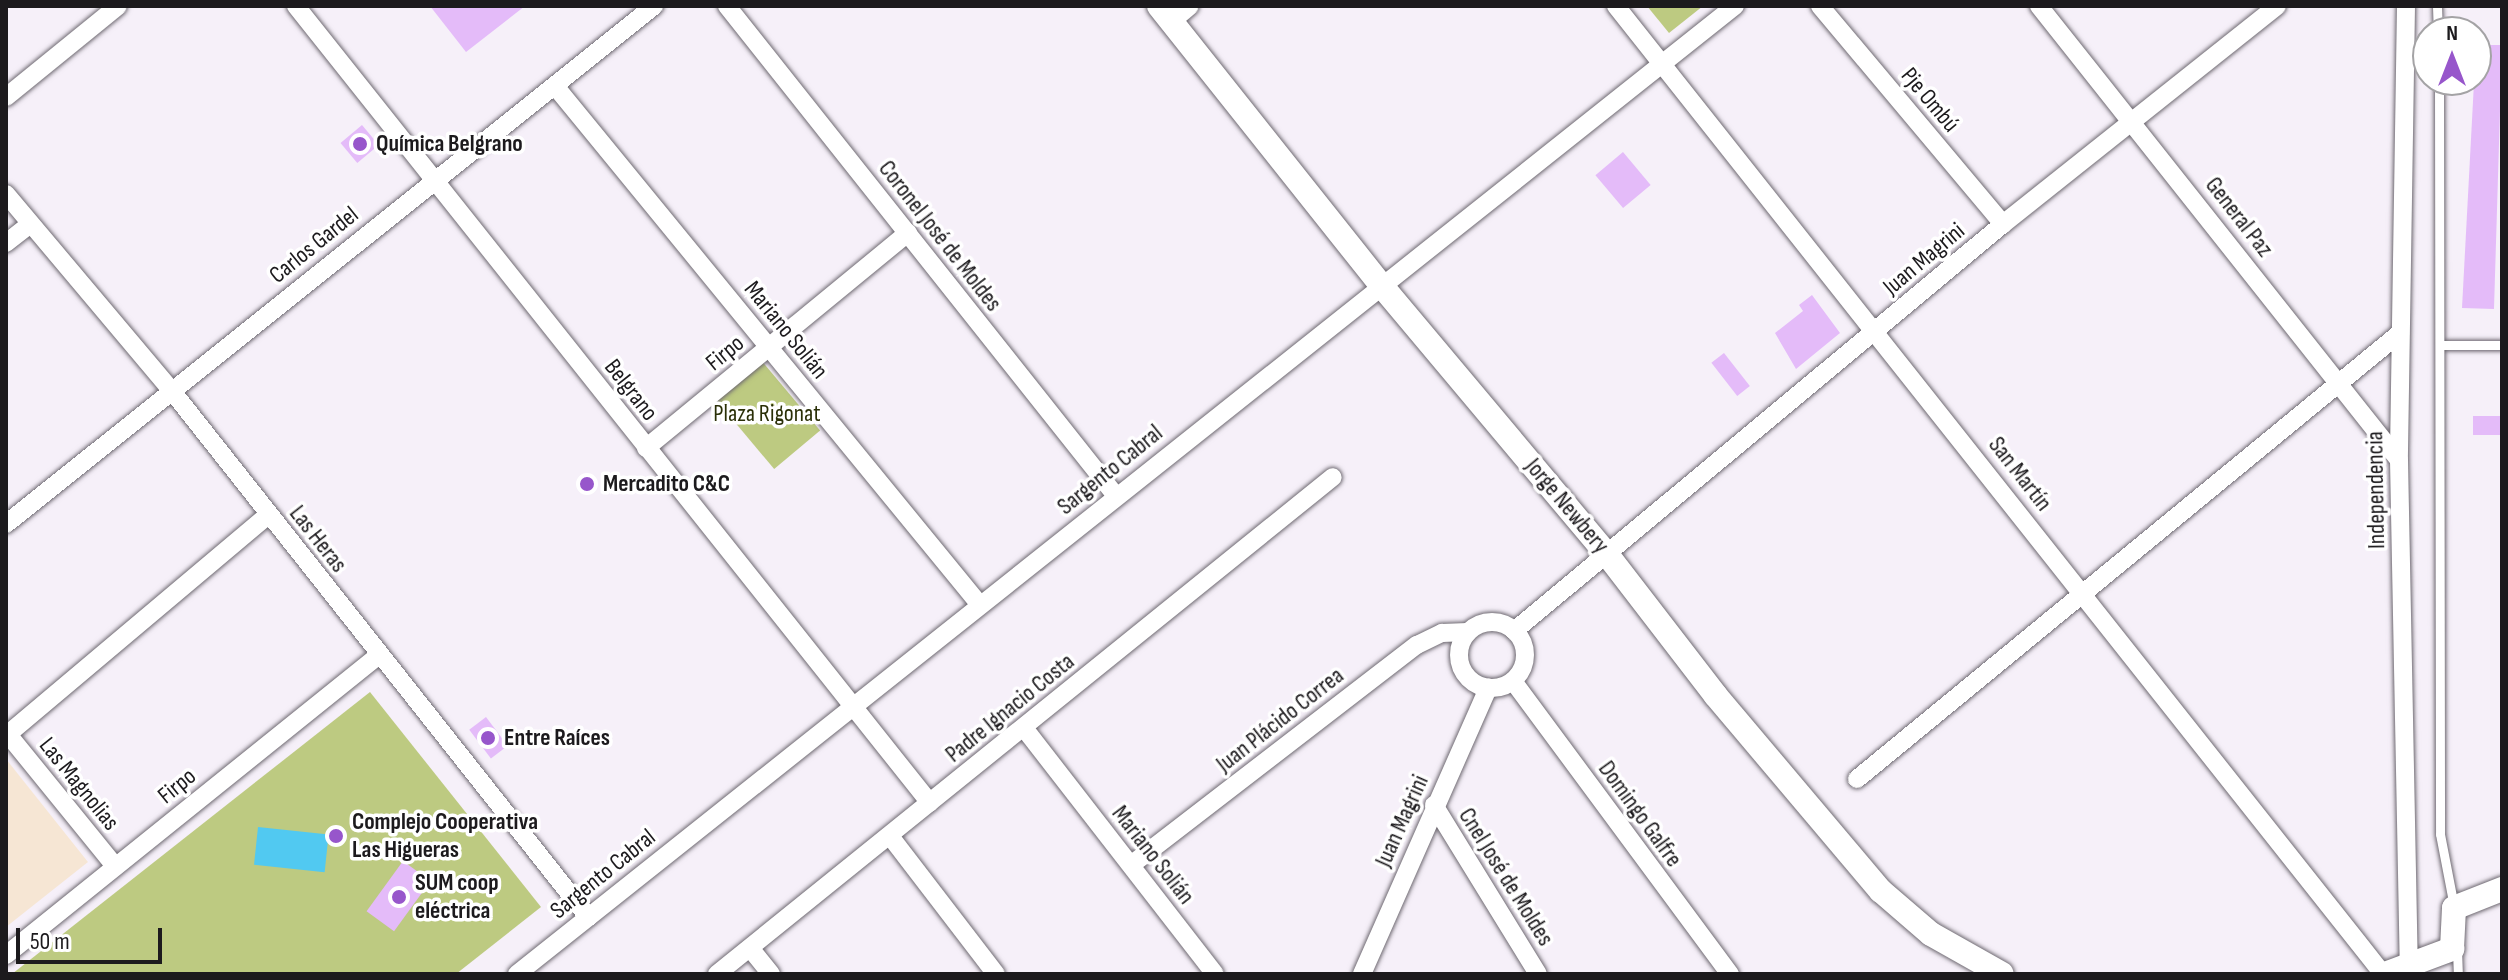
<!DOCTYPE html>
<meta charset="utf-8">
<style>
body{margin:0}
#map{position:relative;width:2508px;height:980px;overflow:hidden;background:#f6f0f9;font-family:"Sofia Sans Condensed",sans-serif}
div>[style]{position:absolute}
.education>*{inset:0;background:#f6e6d4}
.green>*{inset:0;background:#bdca81;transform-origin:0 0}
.water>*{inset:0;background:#51c9f1;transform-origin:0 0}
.building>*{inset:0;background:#e4bbf9;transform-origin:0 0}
.roads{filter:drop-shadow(0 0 2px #6e6971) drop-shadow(0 0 2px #6e6971)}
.service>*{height:9px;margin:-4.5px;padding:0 4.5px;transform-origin:4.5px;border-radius:4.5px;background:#fff}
.minor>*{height:18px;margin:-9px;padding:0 9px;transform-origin:9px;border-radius:9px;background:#fff}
.minor>.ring{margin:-9px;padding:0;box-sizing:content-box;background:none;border:18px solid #fff;border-radius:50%}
.secondary>*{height:24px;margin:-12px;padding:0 12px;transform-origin:12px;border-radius:12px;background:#fff}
.dots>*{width:22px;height:22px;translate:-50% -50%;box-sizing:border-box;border:4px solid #fff;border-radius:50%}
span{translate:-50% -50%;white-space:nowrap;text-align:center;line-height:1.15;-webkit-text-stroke:7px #fff;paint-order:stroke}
.street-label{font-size:24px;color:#1c1a1d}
.poi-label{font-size:24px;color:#1c1a1d;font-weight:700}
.left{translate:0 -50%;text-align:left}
.park-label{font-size:24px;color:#2a2f07}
.frame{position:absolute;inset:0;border:8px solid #1c1a1d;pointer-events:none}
.north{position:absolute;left:2412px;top:16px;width:80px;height:80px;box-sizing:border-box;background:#fff;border:2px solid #a4a3a5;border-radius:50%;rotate:0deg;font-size:22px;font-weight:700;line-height:32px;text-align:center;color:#1c1a1d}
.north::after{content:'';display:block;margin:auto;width:28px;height:36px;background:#9756cb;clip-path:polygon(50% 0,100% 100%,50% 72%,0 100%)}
.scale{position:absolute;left:16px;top:928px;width:146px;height:36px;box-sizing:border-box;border:4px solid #1c1a1d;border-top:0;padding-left:10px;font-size:24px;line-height:28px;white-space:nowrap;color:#1c1a1d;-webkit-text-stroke:6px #fff;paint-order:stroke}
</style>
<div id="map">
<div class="education">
<i style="clip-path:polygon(6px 759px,88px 862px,6px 927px)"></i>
</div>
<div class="green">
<i style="clip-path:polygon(1647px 6px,1703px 6px,1669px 33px)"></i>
<i style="left:761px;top:360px;width:92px;height:60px;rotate:50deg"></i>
<i style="clip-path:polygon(370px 692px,541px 907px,456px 974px,12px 974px)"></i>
</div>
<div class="water">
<i style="left:258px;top:827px;width:71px;height:38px;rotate:6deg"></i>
</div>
<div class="building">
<i style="clip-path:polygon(430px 6px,525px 6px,466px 52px)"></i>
<i style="clip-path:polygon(2476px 45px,2502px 45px,2494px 309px,2462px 308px)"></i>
<i style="left:362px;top:125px;width:26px;height:28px;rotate:50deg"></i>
<i style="left:1623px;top:152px;width:43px;height:36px;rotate:50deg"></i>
<i style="clip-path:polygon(1812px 295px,1840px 333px,1796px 369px,1775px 333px,1803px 311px,1799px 305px)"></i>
<i style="left:1724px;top:353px;width:42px;height:16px;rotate:52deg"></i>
<i style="left:2473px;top:416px;width:29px;height:19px"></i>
<i style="left:486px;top:717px;width:36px;height:21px;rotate:53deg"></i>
<i style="left:403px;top:861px;width:34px;height:62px;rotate:36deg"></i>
</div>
<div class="roads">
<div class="service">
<i style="left:2437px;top:6px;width:26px;rotate:88deg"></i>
<i style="left:2439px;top:80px;width:754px;rotate:89.92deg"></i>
<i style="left:2440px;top:834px;width:74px;rotate:79.1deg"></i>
<i style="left:2443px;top:345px;width:59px"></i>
<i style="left:2457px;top:949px;width:25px;rotate:88deg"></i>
</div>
<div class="minor">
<i style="left:296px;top:6px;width:1018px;rotate:51.5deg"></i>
<i style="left:727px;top:6px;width:626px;rotate:51.55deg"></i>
<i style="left:1616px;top:6px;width:1235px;rotate:51.61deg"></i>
<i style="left:1820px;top:6px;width:285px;rotate:50deg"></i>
<i style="left:2039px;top:6px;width:579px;rotate:51.59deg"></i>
<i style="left:2406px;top:6px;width:454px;rotate:90.9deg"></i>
<i style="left:2399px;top:460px;width:514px;rotate:88.89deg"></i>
<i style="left:1172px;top:21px;width:23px;rotate:-40deg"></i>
<i style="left:555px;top:86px;width:671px;rotate:50.69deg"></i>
<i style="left:6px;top:97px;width:144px;rotate:-39.1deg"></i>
<i style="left:6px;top:194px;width:258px;rotate:49.9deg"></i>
<i style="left:172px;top:391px;width:671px;rotate:51.66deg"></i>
<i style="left:6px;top:243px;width:31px;rotate:-38deg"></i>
<i style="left:646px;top:448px;width:339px;rotate:-39.4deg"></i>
<i style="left:6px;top:524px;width:830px;rotate:-38.64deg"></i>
<i class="ring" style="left:1459px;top:622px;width:48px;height:48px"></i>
<i style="left:1514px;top:631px;width:636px;rotate:-39.77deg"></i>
<i style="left:2003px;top:224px;width:350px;rotate:-38.5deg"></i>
<i style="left:1513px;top:681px;width:365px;rotate:53.5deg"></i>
<i style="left:1024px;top:728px;width:311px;rotate:52.2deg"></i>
<i style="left:6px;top:732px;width:173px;rotate:50.9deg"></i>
<i style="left:8px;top:734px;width:340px;rotate:-40.1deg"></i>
<i style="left:1857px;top:779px;width:703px;rotate:-39.4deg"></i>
<i style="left:1434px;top:805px;width:198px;rotate:58.4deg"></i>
<i style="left:890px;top:836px;width:174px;rotate:52.5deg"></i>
<i style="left:1131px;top:865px;width:361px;rotate:-37.6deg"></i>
<i style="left:1417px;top:645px;width:28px;rotate:-26deg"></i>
<i style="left:1442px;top:633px;width:26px;rotate:-2deg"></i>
<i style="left:750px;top:948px;width:33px;rotate:51deg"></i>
<i style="left:6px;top:955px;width:479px;rotate:-38.8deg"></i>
<i style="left:517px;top:974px;width:1556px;rotate:-38.48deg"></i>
<i style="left:717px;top:974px;width:791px;rotate:-38.9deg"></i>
<i style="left:1362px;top:974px;width:313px;rotate:-66.2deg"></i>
</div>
<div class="secondary">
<i style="left:1159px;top:6px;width:357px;rotate:51.5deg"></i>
<i style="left:1381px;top:285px;width:350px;rotate:50deg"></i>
<i style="left:1606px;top:553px;width:180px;rotate:52.4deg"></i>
<i style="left:1716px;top:696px;width:255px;rotate:49.8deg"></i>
<i style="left:1881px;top:891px;width:66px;rotate:40.7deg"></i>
<i style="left:1931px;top:934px;width:81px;rotate:29.4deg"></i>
<i style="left:2385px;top:974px;width:72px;rotate:-20.5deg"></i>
<i style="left:2452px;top:949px;width:41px;rotate:-87.2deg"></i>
<i style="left:2454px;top:908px;width:52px;rotate:-21.6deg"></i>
</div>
</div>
<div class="dots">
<i style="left:360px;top:144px;background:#9756cb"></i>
<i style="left:587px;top:484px;background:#9756cb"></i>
<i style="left:488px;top:738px;background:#9756cb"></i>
<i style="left:336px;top:836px;background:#9756cb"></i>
<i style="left:399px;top:897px;background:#9756cb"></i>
</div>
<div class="street-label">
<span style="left:1930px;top:100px;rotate:50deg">Pje Ombú</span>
<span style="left:2239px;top:217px;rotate:52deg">General Paz</span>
<span style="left:940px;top:236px;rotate:52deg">Coronel José de Moldes</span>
<span style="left:314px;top:245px;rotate:-39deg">Carlos Gardel</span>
<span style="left:1924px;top:259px;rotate:-40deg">Juan Magrini</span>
<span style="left:786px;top:330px;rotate:51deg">Mariano Solián</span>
<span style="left:725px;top:353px;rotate:-39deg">Firpo</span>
<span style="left:631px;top:390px;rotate:52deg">Belgrano</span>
<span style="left:1110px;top:470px;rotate:-39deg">Sargento Cabral</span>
<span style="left:2020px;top:474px;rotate:52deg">San Martín</span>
<span style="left:2376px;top:490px;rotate:-91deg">Independencia</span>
<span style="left:1567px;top:506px;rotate:50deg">Jorge Newbery</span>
<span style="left:318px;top:539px;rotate:52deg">Las Heras</span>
<span style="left:1010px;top:708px;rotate:-39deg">Padre Ignacio Costa</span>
<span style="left:1280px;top:720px;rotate:-38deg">Juan Plácido Correa</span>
<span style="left:79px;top:784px;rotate:51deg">Las Magnolias</span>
<span style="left:177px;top:786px;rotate:-39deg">Firpo</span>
<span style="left:1640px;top:814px;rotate:54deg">Domingo Galfre</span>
<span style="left:1402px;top:821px;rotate:-66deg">Juan Magrini</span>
<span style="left:1153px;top:855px;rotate:52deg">Mariano Solián</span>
<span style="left:603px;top:874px;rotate:-39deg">Sargento Cabral</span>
<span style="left:1506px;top:877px;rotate:58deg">Cnel José de Moldes</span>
</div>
<div class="poi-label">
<span class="left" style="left:376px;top:144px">Química Belgrano</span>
<span class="left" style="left:603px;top:484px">Mercadito C&amp;C</span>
<span class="left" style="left:504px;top:738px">Entre Raíces</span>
<span class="left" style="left:352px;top:836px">Complejo Cooperativa<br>Las Higueras</span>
<span class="left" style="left:415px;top:897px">SUM coop<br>eléctrica</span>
</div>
<div class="park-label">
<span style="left:767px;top:414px">Plaza Rigonat</span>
</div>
<div class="frame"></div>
<div class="north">N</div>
<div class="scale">50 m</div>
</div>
